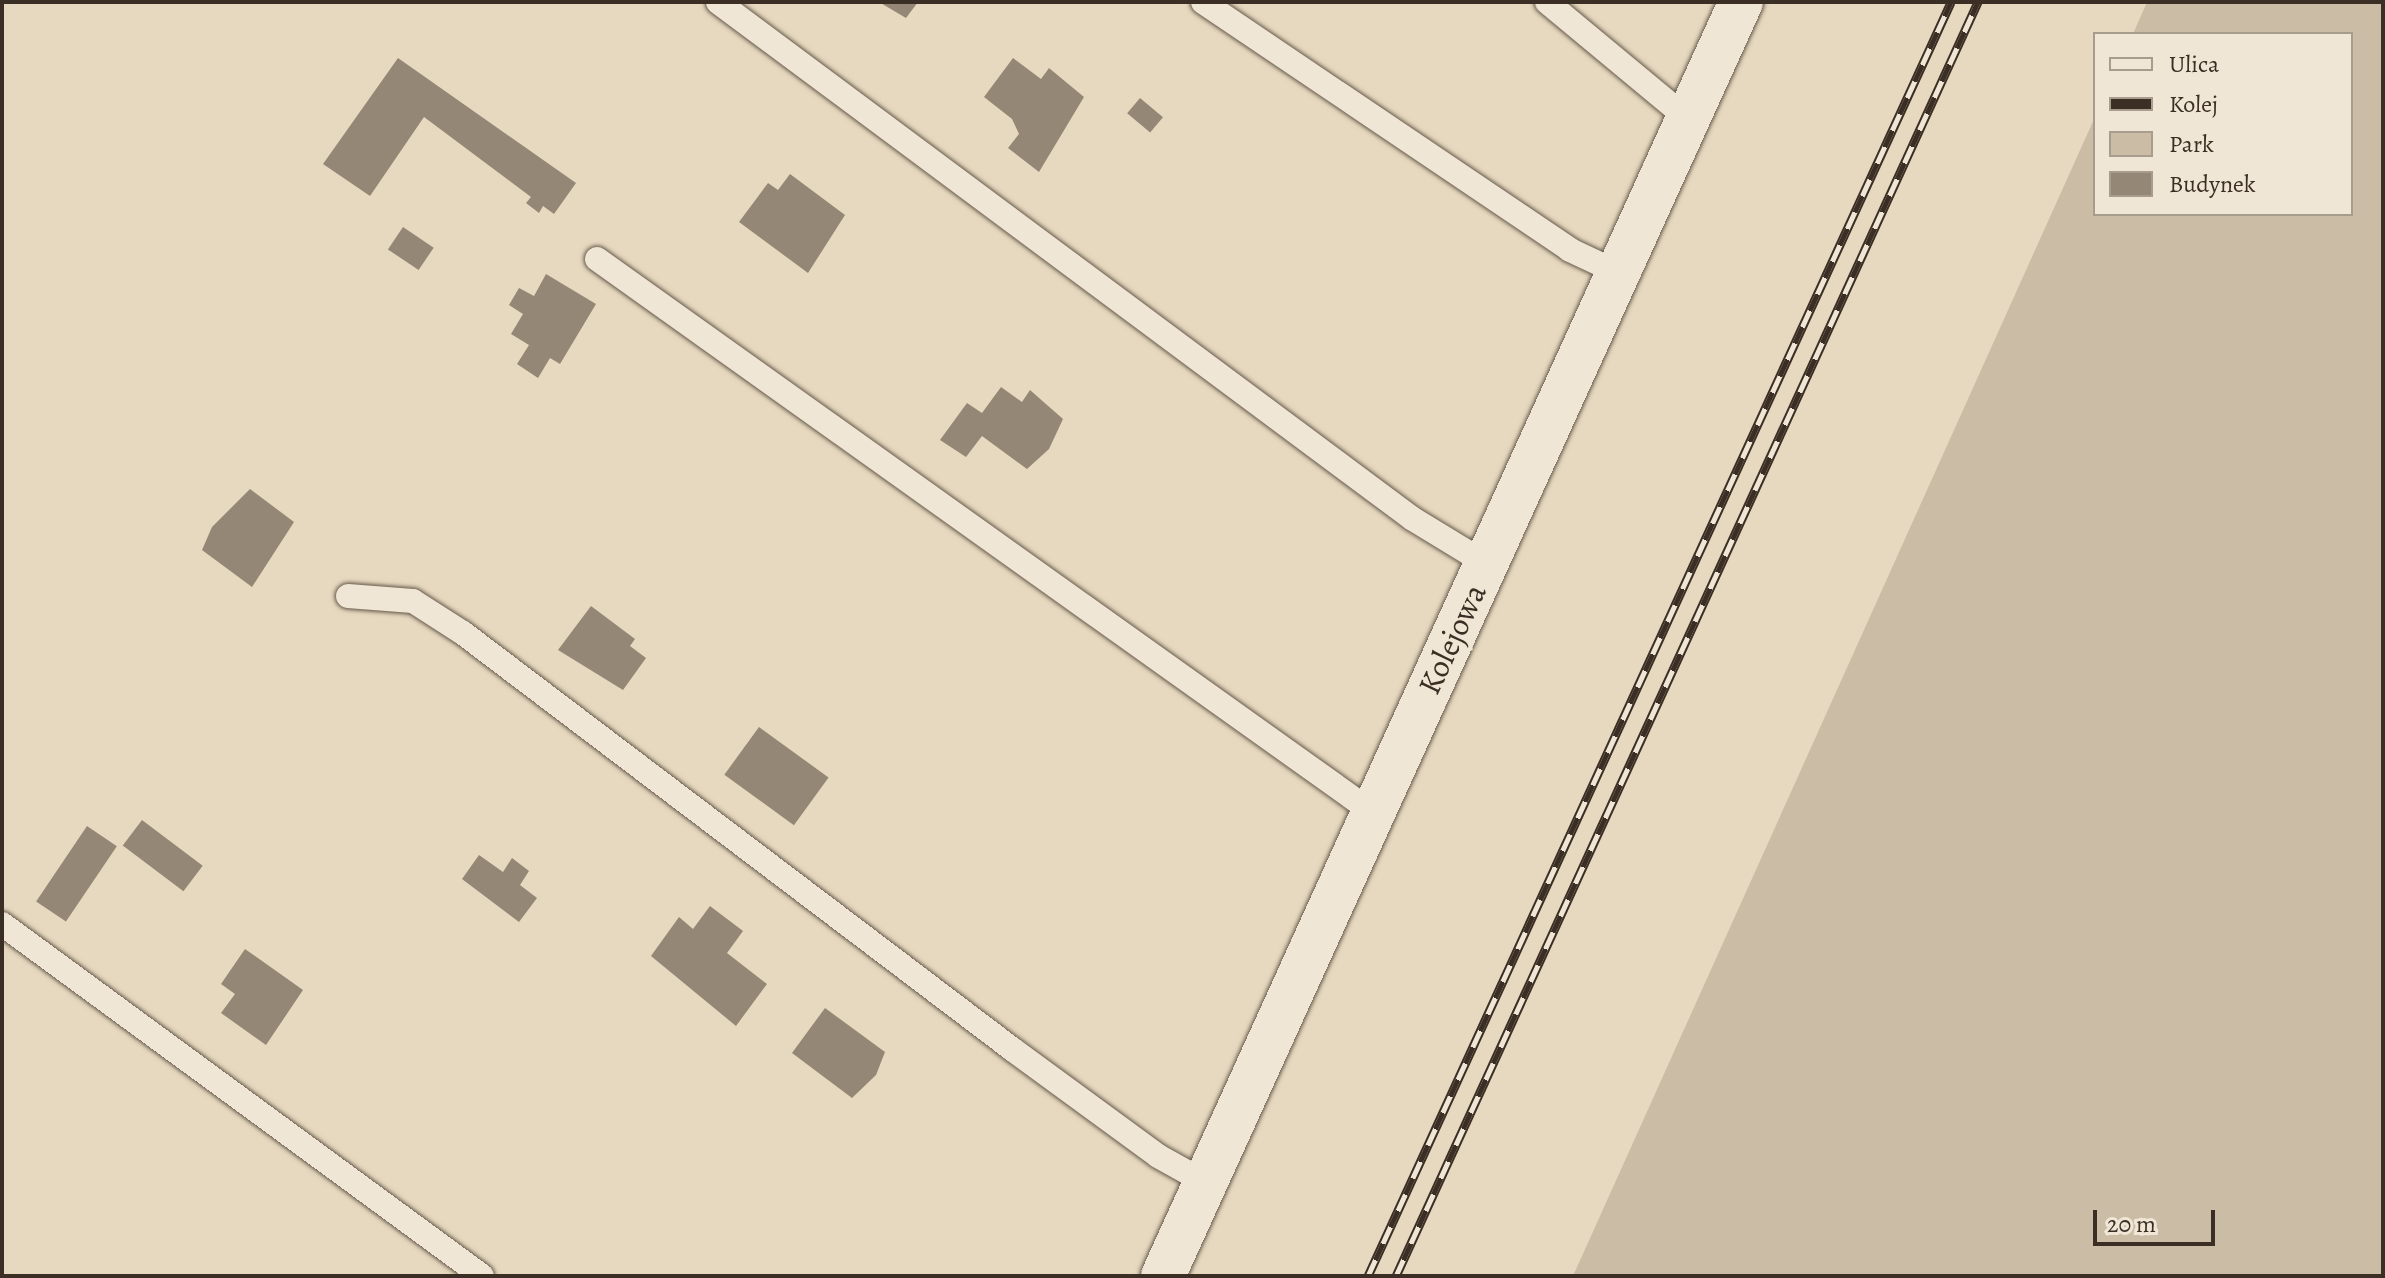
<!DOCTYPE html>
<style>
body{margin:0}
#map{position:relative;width:2385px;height:1278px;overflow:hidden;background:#e7d9bf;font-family:Alegreya,serif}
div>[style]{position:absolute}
.green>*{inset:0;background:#cabca5}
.building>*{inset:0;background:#948775;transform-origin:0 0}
.roads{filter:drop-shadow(0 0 2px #66594b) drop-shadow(0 0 2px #66594b)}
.service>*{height:24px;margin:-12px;padding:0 12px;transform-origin:12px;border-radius:12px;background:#efe6d5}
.minor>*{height:44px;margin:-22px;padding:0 22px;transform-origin:22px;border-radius:22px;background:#efe6d5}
.rail>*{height:9px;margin-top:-4.5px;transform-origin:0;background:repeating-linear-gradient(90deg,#efe6d5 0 18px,#3b2e24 0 36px);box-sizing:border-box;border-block:2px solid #3b2e24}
span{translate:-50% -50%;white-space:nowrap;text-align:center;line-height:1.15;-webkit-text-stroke:8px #efe6d5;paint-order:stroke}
.street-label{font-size:32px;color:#3b2e24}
.frame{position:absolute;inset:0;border:4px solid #3b2e24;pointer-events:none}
.legend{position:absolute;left:2093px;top:32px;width:260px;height:184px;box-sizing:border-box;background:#efe6d5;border:2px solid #a79c8e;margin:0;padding:10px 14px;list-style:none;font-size:24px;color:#3b2e24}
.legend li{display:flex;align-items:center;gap:16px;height:40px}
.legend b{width:40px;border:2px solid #a79c8e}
.scale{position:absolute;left:2093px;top:1210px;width:122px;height:36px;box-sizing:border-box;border:4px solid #3b2e24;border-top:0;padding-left:10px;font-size:24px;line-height:28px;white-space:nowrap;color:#3b2e24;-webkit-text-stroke:6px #efe6d5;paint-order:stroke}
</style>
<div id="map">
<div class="green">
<i style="clip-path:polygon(2147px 2px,2383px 2px,2383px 1276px,1573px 1276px,2095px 117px,2095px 214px,2351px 214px,2351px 34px,2133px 34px)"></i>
</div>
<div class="building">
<i style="clip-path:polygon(879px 2px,918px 2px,906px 18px)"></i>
<i style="clip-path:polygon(398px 58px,576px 183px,554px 214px,543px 206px,539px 213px,526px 203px,531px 197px,424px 117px,370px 196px,323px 164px)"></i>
<i style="clip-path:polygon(1013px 58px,1041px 79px,1049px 68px,1084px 97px,1039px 172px,1008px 148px,1019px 134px,1012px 119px,984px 97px)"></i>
<i style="left:1140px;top:98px;width:30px;height:20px;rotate:40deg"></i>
<i style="clip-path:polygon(790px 174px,845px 215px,808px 273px,739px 222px,768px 183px,778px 190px)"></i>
<i style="left:403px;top:227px;width:37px;height:27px;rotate:34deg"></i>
<i style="clip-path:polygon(546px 274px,596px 304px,560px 364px,550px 358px,538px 378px,517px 364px,529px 345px,511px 334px,523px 314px,509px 305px,519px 288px,534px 296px)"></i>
<i style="clip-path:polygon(1001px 387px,1022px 402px,1030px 390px,1063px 419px,1049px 449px,1027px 469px,982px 436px,966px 457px,940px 440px,967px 403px,982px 413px)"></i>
<i style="clip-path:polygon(250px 489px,294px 522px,252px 587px,202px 550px,212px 527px)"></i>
<i style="clip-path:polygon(591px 606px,635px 639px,630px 646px,646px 658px,623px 690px,558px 650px)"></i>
<i style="left:759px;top:727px;width:86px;height:59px;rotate:36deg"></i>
<i style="left:142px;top:820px;width:76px;height:32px;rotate:37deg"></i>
<i style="left:87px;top:826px;width:36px;height:91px;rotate:34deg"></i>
<i style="clip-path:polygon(479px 855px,503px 872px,512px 858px,529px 871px,520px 885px,537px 898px,519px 922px,462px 879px)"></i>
<i style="clip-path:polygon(710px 906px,743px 931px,727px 953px,767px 984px,736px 1026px,651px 956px,679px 917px,693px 929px)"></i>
<i style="clip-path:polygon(245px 949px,303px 990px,266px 1045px,221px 1013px,235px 994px,221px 984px)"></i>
<i style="clip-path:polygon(825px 1008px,885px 1052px,876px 1075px,852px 1098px,792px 1053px)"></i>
</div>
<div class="roads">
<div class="service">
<i style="left:718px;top:2px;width:866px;rotate:36.65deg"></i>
<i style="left:1413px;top:519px;width:87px;rotate:31.3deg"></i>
<i style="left:1203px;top:2px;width:443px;rotate:34deg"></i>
<i style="left:1570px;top:250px;width:54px;rotate:25.1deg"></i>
<i style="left:1547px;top:2px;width:185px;rotate:39.7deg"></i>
<i style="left:597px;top:259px;width:951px;rotate:35.5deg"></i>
<i style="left:348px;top:596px;width:65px;rotate:4.4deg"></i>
<i style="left:413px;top:601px;width:59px;rotate:32.6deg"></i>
<i style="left:463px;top:633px;width:689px;rotate:37.15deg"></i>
<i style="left:1012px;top:1049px;width:181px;rotate:36.2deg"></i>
<i style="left:1158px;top:1156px;width:54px;rotate:29deg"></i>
<i style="left:2px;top:924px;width:595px;rotate:36.25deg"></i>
</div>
<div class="minor">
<i style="left:1163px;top:1276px;width:1399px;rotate:-65.6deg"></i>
</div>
</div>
<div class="rail">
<i style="left:1368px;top:1276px;width:1401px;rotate:-65.41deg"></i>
<i style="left:1396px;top:1276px;width:1401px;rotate:-65.45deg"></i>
</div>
<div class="street-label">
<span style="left:1452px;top:639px;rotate:-65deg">Kolejowa</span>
</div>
<div class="frame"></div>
<ul class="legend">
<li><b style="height:10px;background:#efe6d5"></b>Ulica</li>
<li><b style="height:10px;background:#3b2e24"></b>Kolej</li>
<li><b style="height:22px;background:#cabca5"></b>Park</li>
<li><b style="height:22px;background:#948775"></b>Budynek</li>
</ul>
<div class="scale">20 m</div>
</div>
